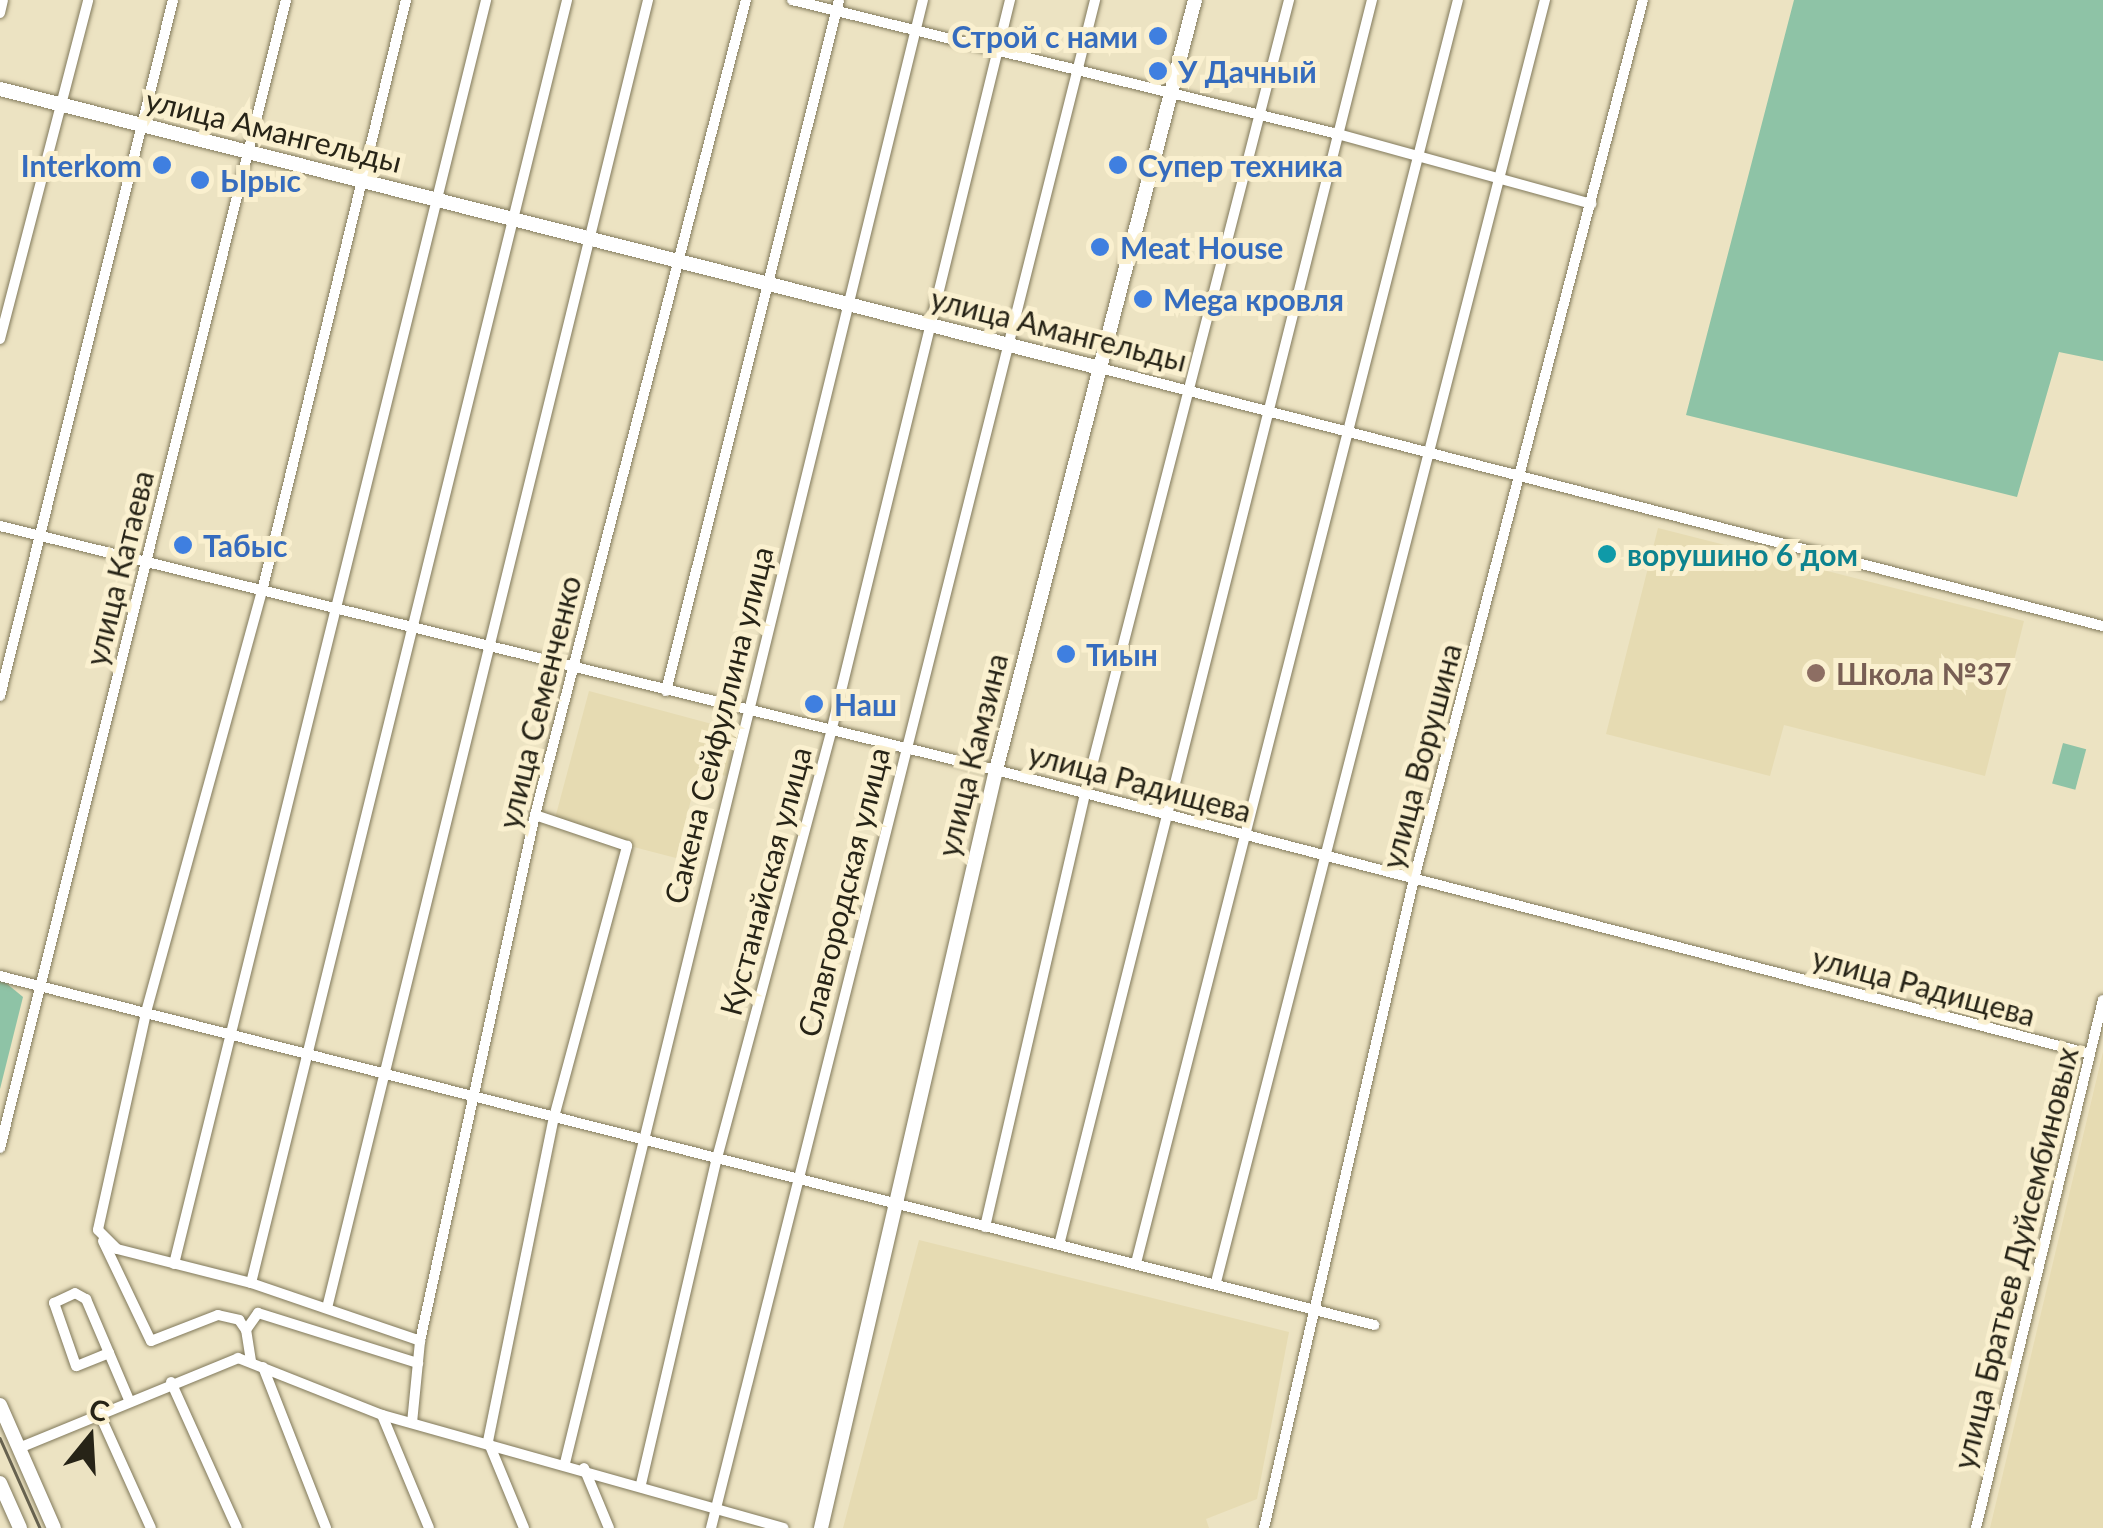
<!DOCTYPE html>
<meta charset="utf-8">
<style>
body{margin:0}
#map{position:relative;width:2103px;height:1528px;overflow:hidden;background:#ece3c2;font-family:Lato,sans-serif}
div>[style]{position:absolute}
.built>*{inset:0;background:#e6dbb2}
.green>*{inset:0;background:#8ec3a6;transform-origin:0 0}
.roads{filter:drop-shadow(0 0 2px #81795b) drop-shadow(0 0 2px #81795b)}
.minor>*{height:10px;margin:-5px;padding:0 5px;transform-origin:5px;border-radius:5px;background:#fff}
.major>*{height:14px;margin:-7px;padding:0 7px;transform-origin:7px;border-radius:7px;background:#fff}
.tram>*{height:2.5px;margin:-1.25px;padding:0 1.25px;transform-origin:1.25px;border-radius:1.25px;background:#67624f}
.dots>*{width:28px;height:28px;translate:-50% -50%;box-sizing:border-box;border:5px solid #faf0cf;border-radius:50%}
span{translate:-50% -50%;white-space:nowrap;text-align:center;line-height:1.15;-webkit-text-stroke:10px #faf0cf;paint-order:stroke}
.shop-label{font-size:30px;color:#366cbe;font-weight:700}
.right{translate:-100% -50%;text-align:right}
.left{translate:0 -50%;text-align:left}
.street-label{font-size:30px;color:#272417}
.culture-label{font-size:30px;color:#0d838f;font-weight:700}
.education-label{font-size:30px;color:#785e54;font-weight:700}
.north{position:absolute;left:40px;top:1388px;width:100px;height:100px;-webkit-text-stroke:8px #faf0cf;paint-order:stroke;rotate:18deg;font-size:28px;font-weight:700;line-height:40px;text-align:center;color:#272417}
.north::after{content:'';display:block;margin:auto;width:35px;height:45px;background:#272417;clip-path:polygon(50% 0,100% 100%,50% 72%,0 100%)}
</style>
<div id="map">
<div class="built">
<i style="clip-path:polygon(1658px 528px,2024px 621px,1985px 776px,1784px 725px,1770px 776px,1606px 734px)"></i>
<i style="clip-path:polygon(589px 691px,738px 731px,726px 776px,699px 769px,676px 858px,553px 826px)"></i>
<i style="clip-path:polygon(2103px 1052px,2103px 1528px,1990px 1528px)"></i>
<i style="clip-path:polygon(919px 1240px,1289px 1332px,1257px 1499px,1206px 1519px,1209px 1528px,843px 1528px)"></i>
</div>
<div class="green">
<i style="clip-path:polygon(1794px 0,2103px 0,2103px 361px,2059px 352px,2017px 497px,1686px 415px)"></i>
<i style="left:2063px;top:743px;width:24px;height:42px;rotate:15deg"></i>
<i style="clip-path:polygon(0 978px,23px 997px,0 1089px)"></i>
</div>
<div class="roads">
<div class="minor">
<i style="left:406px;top:0;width:608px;rotate:103.69deg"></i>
<i style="left:262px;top:591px;width:438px;rotate:105.4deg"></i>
<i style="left:146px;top:1013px;width:222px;rotate:102.5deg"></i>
<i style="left:98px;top:1230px;width:27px;rotate:45deg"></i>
<i style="left:117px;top:1249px;width:138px;rotate:14.2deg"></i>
<i style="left:251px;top:1283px;width:179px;rotate:18.9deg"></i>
<i style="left:792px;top:0;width:558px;rotate:13.79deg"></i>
<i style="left:1334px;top:133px;width:267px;rotate:15.4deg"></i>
<i style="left:0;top:13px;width:13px;rotate:-77deg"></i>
<i style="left:0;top:339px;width:350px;rotate:-75.4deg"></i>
<i style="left:1100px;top:368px;width:1036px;rotate:14.43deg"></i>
<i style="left:0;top:526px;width:1025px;rotate:13.77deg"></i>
<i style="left:996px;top:770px;width:1130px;rotate:14.55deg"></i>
<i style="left:666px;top:691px;width:712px;rotate:-75.94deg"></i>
<i style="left:0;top:696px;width:717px;rotate:-76.04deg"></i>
<i style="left:0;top:976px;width:1418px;rotate:14.25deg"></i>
<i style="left:0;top:1148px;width:1183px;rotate:-76.01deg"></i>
<i style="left:985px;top:1227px;width:445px;rotate:-77deg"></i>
<i style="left:1085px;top:793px;width:819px;rotate:-75.57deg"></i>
<i style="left:103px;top:1241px;width:111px;rotate:64.4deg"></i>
<i style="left:151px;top:1341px;width:72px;rotate:-21.2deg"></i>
<i style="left:218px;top:1315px;width:22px;rotate:13deg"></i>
<i style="left:239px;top:1320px;width:12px;rotate:55deg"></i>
<i style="left:1059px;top:1245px;width:1284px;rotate:-75.89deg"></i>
<i style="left:1136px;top:1263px;width:1303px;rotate:-75.7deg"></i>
<i style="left:174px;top:1264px;width:1302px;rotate:-76.13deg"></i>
<i style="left:1216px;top:1282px;width:1324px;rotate:-75.61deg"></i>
<i style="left:251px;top:1283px;width:1321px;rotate:-76.16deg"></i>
<i style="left:327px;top:1308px;width:1347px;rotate:-76.21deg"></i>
<i style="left:109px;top:1353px;width:35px;rotate:158deg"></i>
<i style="left:76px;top:1366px;width:67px;rotate:-109.2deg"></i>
<i style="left:54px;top:1303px;width:23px;rotate:-25deg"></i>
<i style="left:75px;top:1293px;width:13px;rotate:29deg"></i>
<i style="left:86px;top:1299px;width:59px;rotate:66.9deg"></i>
<i style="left:109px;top:1353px;width:51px;rotate:66.9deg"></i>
<i style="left:251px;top:1361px;width:31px;rotate:-99deg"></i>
<i style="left:246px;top:1330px;width:21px;rotate:-55deg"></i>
<i style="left:258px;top:1313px;width:168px;rotate:17.4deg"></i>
<i style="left:263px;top:1367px;width:173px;rotate:68.6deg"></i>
<i style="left:171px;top:1382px;width:160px;rotate:65.7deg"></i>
<i style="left:99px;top:1413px;width:126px;rotate:65.7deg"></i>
<i style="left:382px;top:1415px;width:122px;rotate:67.4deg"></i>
<i style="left:412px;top:1423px;width:82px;rotate:-84.4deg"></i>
<i style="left:420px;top:1341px;width:538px;rotate:-77.67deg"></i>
<i style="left:535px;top:815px;width:842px;rotate:-75.49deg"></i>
<i style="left:19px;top:1448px;width:237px;rotate:-22.3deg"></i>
<i style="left:238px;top:1358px;width:155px;rotate:21.6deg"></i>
<i style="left:382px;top:1415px;width:417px;rotate:15.7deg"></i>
<i style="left:565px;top:1463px;width:1506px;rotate:-76.25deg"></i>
<i style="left:584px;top:1468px;width:65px;rotate:67.4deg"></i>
<i style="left:641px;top:1484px;width:335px;rotate:-76.9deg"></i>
<i style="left:717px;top:1158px;width:441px;rotate:-75deg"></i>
<i style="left:831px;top:732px;width:754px;rotate:-76.26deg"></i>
<i style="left:524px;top:1528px;width:94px;rotate:-112.5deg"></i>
<i style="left:488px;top:1441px;width:331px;rotate:-78.5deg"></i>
<i style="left:554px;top:1117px;width:281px;rotate:-74.9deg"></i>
<i style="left:627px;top:846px;width:97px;rotate:-161.4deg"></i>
<i style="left:711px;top:1528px;width:1576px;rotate:-75.89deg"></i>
<i style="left:1264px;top:1528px;width:666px;rotate:-76.99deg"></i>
<i style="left:1414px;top:879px;width:908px;rotate:-75.4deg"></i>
<i style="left:1976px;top:1528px;width:543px;rotate:-76.48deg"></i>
</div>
<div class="major">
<i style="left:0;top:89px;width:1135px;rotate:14.23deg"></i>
<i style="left:0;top:1405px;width:134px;rotate:66.3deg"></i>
<i style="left:0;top:1483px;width:49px;rotate:66deg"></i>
<i style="left:821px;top:1528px;width:778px;rotate:-77deg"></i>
<i style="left:996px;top:770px;width:795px;rotate:-75.51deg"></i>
</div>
</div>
<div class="tram">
<i style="left:0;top:1438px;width:98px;rotate:66deg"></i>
</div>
<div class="dots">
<i style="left:1158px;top:36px;background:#3f7fe0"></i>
<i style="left:1158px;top:71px;background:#3f7fe0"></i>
<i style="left:162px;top:165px;background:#3f7fe0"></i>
<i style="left:1118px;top:165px;background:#3f7fe0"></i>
<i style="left:200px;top:180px;background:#3f7fe0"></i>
<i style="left:1100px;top:247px;background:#3f7fe0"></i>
<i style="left:1143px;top:299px;background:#3f7fe0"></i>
<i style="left:183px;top:545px;background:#3f7fe0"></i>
<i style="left:1607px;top:554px;background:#0f9aa8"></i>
<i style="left:1066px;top:654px;background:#3f7fe0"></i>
<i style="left:1816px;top:673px;background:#8d6e63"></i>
<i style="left:814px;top:704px;background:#3f7fe0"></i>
</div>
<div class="shop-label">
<span class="right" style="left:1138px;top:36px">Строй с нами</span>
<span class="left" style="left:1178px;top:71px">У Дачный</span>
<span class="right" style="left:142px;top:165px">Interkom</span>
<span class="left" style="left:1138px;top:165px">Супер техника</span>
<span class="left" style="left:220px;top:180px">Ырыс</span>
<span class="left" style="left:1120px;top:247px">Meat House</span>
<span class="left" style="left:1163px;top:299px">Mega кровля</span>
<span class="left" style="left:203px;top:545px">Табыс</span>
<span class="left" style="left:1086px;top:654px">Тиын</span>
<span class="left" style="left:834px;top:704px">Наш</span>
</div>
<div class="street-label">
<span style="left:274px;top:130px;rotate:14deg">улица Амангельды</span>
<span style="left:1059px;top:329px;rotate:14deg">улица Амангельды</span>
<span style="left:119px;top:568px;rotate:-76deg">улица Катаева</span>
<span style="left:539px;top:702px;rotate:-76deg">улица Семенченко</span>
<span style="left:718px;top:725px;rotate:-76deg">Сакена Сейфуллина улица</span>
<span style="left:972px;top:755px;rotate:-76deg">улица Камзина</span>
<span style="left:1421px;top:756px;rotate:-75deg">улица Ворушина</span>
<span style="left:1140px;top:782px;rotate:15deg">улица Радищева</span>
<span style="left:765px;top:881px;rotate:-75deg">Кустанайская улица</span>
<span style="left:843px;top:892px;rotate:-76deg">Славгородская улица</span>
<span style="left:1924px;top:986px;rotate:15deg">улица Радищева</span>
<span style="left:2015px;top:1258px;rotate:-76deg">улица Братьев Дуйсембиновых</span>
</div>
<div class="culture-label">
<span class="left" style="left:1627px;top:554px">ворушино 6 дом</span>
</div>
<div class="education-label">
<span class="left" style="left:1836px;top:673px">Школа №37</span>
</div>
<div class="north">С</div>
</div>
